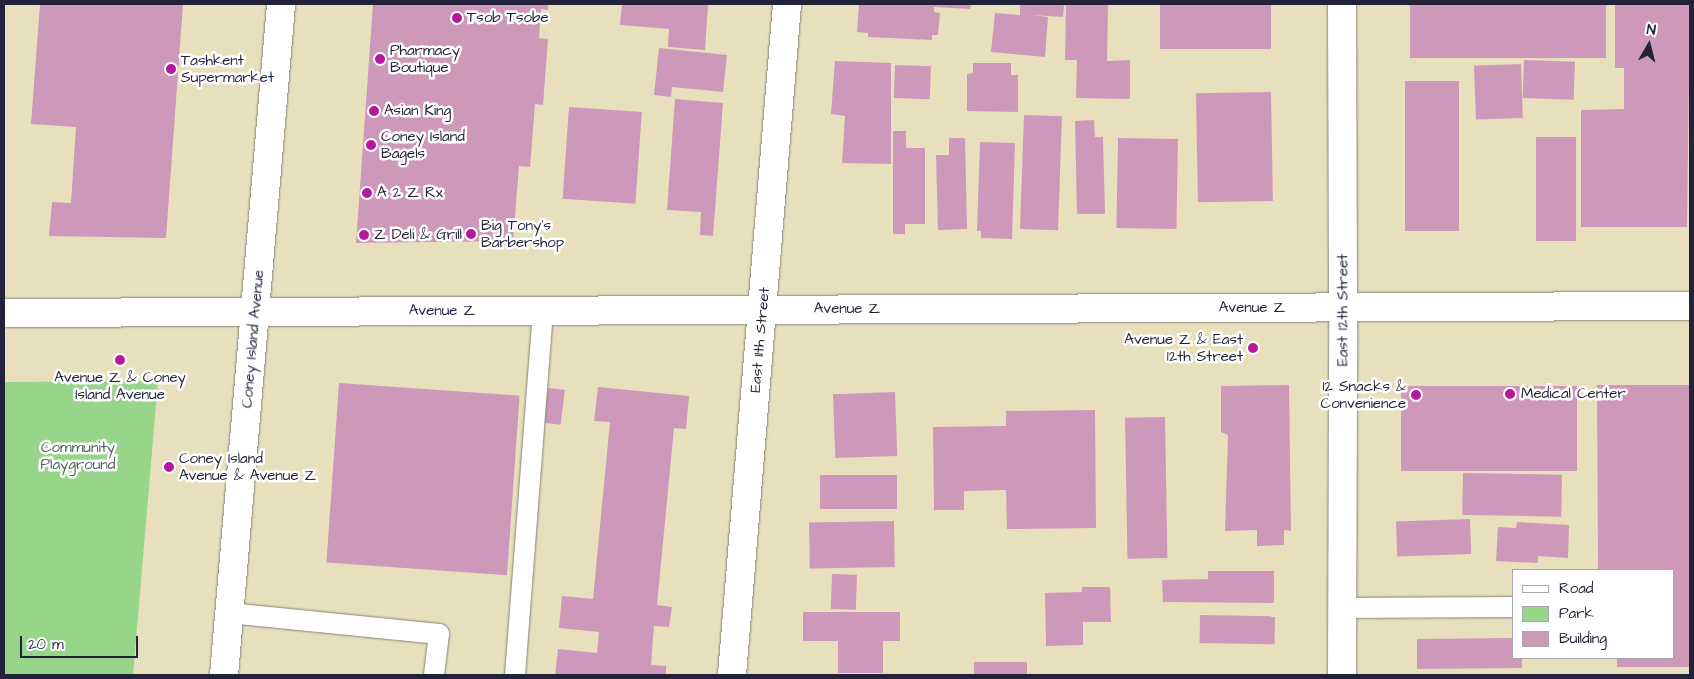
<!DOCTYPE html>
<style>
body{margin:0}
#map{position:relative;width:1694px;height:679px;overflow:hidden;background:#e8e0bc;font-family:"Architects Daughter",sans-serif}
div>[style]{position:absolute}
.green>*{inset:0;background:#97d58a}
.building>*{inset:0;background:#ce98bb;transform-origin:0 0}
.roads{filter:drop-shadow(0 0 1px #85817c) drop-shadow(0 0 1px #85817c)}
.service>*{height:20px;margin:-10px;padding:0 10px;transform-origin:10px;border-radius:10px;background:#fff}
.minor>*{height:28px;margin:-14px;padding:0 14px;transform-origin:14px;border-radius:14px;background:#fff}
.tertiary>*{height:28px;margin:-14px;padding:0 14px;transform-origin:14px;border-radius:14px;background:#fff}
.secondary>*{height:28px;margin:-14px;padding:0 14px;transform-origin:14px;border-radius:14px;background:#fff}
.dots>*{width:14px;height:14px;translate:-50% -50%;box-sizing:border-box;border:2px solid #fff;border-radius:50%}
span{translate:-50% -50%;white-space:nowrap;text-align:center;line-height:1.15;-webkit-text-stroke:5px #fff;paint-order:stroke}
.poi-label{font-size:15px;color:#22223b}
.left{translate:0 -50%;text-align:left}
.right{translate:-100% -50%;text-align:right}
.street-label{font-size:15px;color:#22223b}
.park-label{font-size:15px;color:#4b6157}
.frame{position:absolute;inset:0;border:5px solid #22223b;pointer-events:none}
.legend{position:absolute;left:1512px;top:569px;width:162px;height:90px;box-sizing:border-box;background:#fff;border:1px solid #a7a7b1;margin:0;padding:6px 9px;list-style:none;font-size:15px;color:#22223b}
.legend li{display:flex;align-items:center;gap:10px;height:25px}
.legend b{width:25px;border:1px solid #a7a7b1}
.north{position:absolute;left:1624px;top:20px;width:50px;height:50px;-webkit-text-stroke:4px #fff;paint-order:stroke;rotate:8deg;font-size:14px;font-weight:700;line-height:20px;text-align:center;color:#22223b}
.north::after{content:'';display:block;margin:auto;width:18px;height:22px;background:#22223b;clip-path:polygon(50% 0,100% 100%,50% 72%,0 100%)}
.scale{position:absolute;left:20px;top:636px;width:118px;height:22px;box-sizing:border-box;border:2px solid #22223b;border-top:0;padding-left:6px;font-size:15px;line-height:18px;white-space:nowrap;color:#22223b;-webkit-text-stroke:4px #fff;paint-order:stroke}
</style>
<div id="map">
<div class="green">
<i style="clip-path:polygon(158px 381px,133px 675px,4px 675px,4px 382px)"></i>
</div>
<div class="building">
<i style="clip-path:polygon(40px 4px,183px 4px,166px 238px,49px 236px,52px 202px,71px 203px,76px 127px,31px 124px)"></i>
<i style="clip-path:polygon(373px 4px,548px 4px,548px 10px,541px 9px,539px 38px,548px 39px,543px 105px,535px 104px,530px 167px,519px 166px,513px 241px,356px 243px)"></i>
<i style="clip-path:polygon(622px 4px,708px 4px,705px 50px,668px 47px,669px 29px,620px 25px)"></i>
<i style="clip-path:polygon(859px 4px,971px 4px,970px 9px,934px 7px,934px 12px,940px 13px,938px 35px,932px 35px,932px 40px,868px 37px,868px 33px,857px 32px)"></i>
<i style="clip-path:polygon(1020px 4px,1064px 4px,1063px 17px,1031px 15px,1048px 17px,1045px 57px,991px 52px,995px 13px,1020px 15px)"></i>
<i style="clip-path:polygon(1066px 4px,1108px 4px,1107px 61px,1130px 60px,1130px 99px,1076px 98px,1077px 60px,1065px 60px)"></i>
<i style="left:1160px;top:4px;width:111px;height:45px"></i>
<i style="left:1410px;top:4px;width:196px;height:54px"></i>
<i style="clip-path:polygon(1615px 4px,1690px 4px,1687px 227px,1581px 227px,1581px 110px,1624px 109px,1624px 68px,1615px 68px)"></i>
<i style="clip-path:polygon(659px 48px,727px 55px,723px 92px,672px 87px,671px 97px,654px 95px)"></i>
<i style="left:1524px;top:60px;width:51px;height:38px;rotate:2deg"></i>
<i style="clip-path:polygon(835px 61px,891px 63px,891px 164px,842px 163px,845px 116px,831px 114px)"></i>
<i style="clip-path:polygon(973px 63px,1011px 63px,1011px 75px,1018px 75px,1018px 112px,967px 111px,967px 74px,973px 73px)"></i>
<i style="left:1521px;top:64px;width:54px;height:47px;rotate:88deg"></i>
<i style="left:895px;top:65px;width:36px;height:33px;rotate:2deg"></i>
<i style="left:1459px;top:81px;width:150px;height:54px;rotate:90deg"></i>
<i style="left:1271px;top:92px;width:109px;height:75px;rotate:89deg"></i>
<i style="clip-path:polygon(675px 99px,723px 103px,713px 236px,700px 235px,701px 212px,667px 210px)"></i>
<i style="left:569px;top:107px;width:73px;height:92px;rotate:4deg"></i>
<i style="left:1024px;top:115px;width:38px;height:114px;rotate:2deg"></i>
<i style="clip-path:polygon(1094px 120px,1095px 137px,1103px 137px,1105px 214px,1077px 214px,1075px 121px)"></i>
<i style="clip-path:polygon(893px 131px,906px 131px,906px 148px,925px 148px,925px 224px,905px 224px,905px 234px,893px 234px)"></i>
<i style="left:1536px;top:137px;width:40px;height:104px"></i>
<i style="clip-path:polygon(949px 138px,965px 138px,967px 229px,938px 230px,936px 155px,949px 155px)"></i>
<i style="left:1118px;top:138px;width:60px;height:90px;rotate:1deg"></i>
<i style="clip-path:polygon(980px 142px,1015px 143px,1012px 239px,981px 238px,981px 231px,977px 231px)"></i>
<i style="left:339px;top:383px;width:181px;height:180px;rotate:4deg"></i>
<i style="clip-path:polygon(1289px 385px,1291px 531px,1284px 530px,1284px 545px,1257px 546px,1257px 530px,1225px 531px,1228px 435px,1221px 432px,1221px 386px)"></i>
<i style="clip-path:polygon(1597px 385px,1690px 385px,1690px 667px,1617px 667px,1617px 658px,1673px 658px,1673px 570px,1598px 570px)"></i>
<i style="left:1401px;top:386px;width:176px;height:85px"></i>
<i style="clip-path:polygon(598px 387px,689px 396px,686px 429px,674px 428px,657px 605px,672px 607px,669px 627px,654px 626px,651px 665px,666px 666px,666px 675px,555px 675px,558px 649px,597px 653px,599px 632px,559px 628px,562px 596px,593px 599px,610px 422px,594px 421px)"></i>
<i style="left:548px;top:388px;width:17px;height:35px;rotate:7deg"></i>
<i style="left:895px;top:392px;width:64px;height:62px;rotate:88deg"></i>
<i style="clip-path:polygon(1095px 410px,1096px 528px,1007px 529px,1006px 490px,964px 491px,964px 510px,934px 510px,933px 427px,1006px 426px,1006px 411px)"></i>
<i style="left:1165px;top:417px;width:141px;height:40px;rotate:89deg"></i>
<i style="left:1463px;top:473px;width:99px;height:42px;rotate:1deg"></i>
<i style="left:820px;top:475px;width:77px;height:34px"></i>
<i style="left:1470px;top:519px;width:35px;height:74px;rotate:88deg"></i>
<i style="left:894px;top:521px;width:46px;height:85px;rotate:89deg"></i>
<i style="clip-path:polygon(1517px 522px,1569px 525px,1568px 558px,1538px 556px,1538px 563px,1496px 561px,1498px 527px,1516px 528px)"></i>
<i style="clip-path:polygon(1208px 571px,1274px 571px,1274px 603px,1163px 602px,1162px 580px,1208px 579px)"></i>
<i style="left:832px;top:574px;width:25px;height:35px;rotate:2deg"></i>
<i style="clip-path:polygon(1082px 587px,1110px 587px,1111px 622px,1083px 622px,1083px 645px,1046px 646px,1045px 593px,1082px 592px)"></i>
<i style="clip-path:polygon(803px 612px,900px 612px,900px 641px,883px 641px,883px 673px,838px 673px,838px 641px,803px 641px)"></i>
<i style="left:1200px;top:615px;width:75px;height:28px;rotate:1deg"></i>
<i style="clip-path:polygon(1513px 638px,1513px 658px,1522px 658px,1522px 668px,1417px 669px,1417px 639px)"></i>
<i style="left:1027px;top:662px;width:13px;height:53px;rotate:90deg"></i>
</div>
<div class="roads">
<div class="service">
<i style="left:1341px;top:608px;width:172px;rotate:-0.3deg"></i>
<i style="left:229px;top:613px;width:211px;rotate:5.7deg"></i>
<i style="left:439px;top:634px;width:41px;rotate:97deg"></i>
<i style="left:515px;top:675px;width:365px;rotate:-85.6deg"></i>
</div>
<div class="minor">
<i style="left:1342px;top:4px;width:303px;rotate:89.8deg"></i>
<i style="left:732px;top:675px;width:673px;rotate:-85.31deg"></i>
</div>
<div class="tertiary">
<i style="left:4px;top:313px;width:1686px;rotate:-0.24deg"></i>
<i style="left:1342px;top:675px;width:368px;rotate:-89.8deg"></i>
</div>
<div class="secondary">
<i style="left:224px;top:675px;width:673px;rotate:-85.14deg"></i>
</div>
</div>
<div class="dots">
<i style="left:457px;top:18px;background:#b5179e"></i>
<i style="left:380px;top:59px;background:#b5179e"></i>
<i style="left:171px;top:69px;background:#b5179e"></i>
<i style="left:374px;top:111px;background:#b5179e"></i>
<i style="left:371px;top:145px;background:#b5179e"></i>
<i style="left:367px;top:193px;background:#b5179e"></i>
<i style="left:471px;top:234px;background:#b5179e"></i>
<i style="left:364px;top:235px;background:#b5179e"></i>
<i style="left:1253px;top:348px;background:#b5179e"></i>
<i style="left:120px;top:360px;background:#b5179e"></i>
<i style="left:1510px;top:394px;background:#b5179e"></i>
<i style="left:1416px;top:395px;background:#b5179e"></i>
<i style="left:169px;top:467px;background:#b5179e"></i>
</div>
<div class="poi-label">
<span class="left" style="left:467px;top:18px">Tsob Tsobe</span>
<span class="left" style="left:390px;top:59px">Pharmacy<br>Boutique</span>
<span class="left" style="left:181px;top:69px">Tashkent<br>Supermarket</span>
<span class="left" style="left:384px;top:111px">Asian King</span>
<span class="left" style="left:381px;top:145px">Coney Island<br>Bagels</span>
<span class="left" style="left:377px;top:193px">A 2 Z Rx</span>
<span class="left" style="left:481px;top:234px">Big Tony's<br>Barbershop</span>
<span class="left" style="left:374px;top:235px">Z Deli &amp; Grill</span>
<span class="right" style="left:1243px;top:348px">Avenue Z &amp; East<br>12th Street</span>
<span style="left:120px;top:386px">Avenue Z &amp; Coney<br>Island Avenue</span>
<span class="right" style="left:1406px;top:395px">12 Snacks &amp;<br>Convenience</span>
<span class="left" style="left:1521px;top:394px">Medical Center</span>
<span class="left" style="left:179px;top:467px">Coney Island<br>Avenue &amp; Avenue Z</span>
</div>
<div class="street-label">
<span style="left:1252px;top:308px">Avenue Z</span>
<span style="left:847px;top:309px">Avenue Z</span>
<span style="left:1343px;top:310px;rotate:-90deg">East 12th Street</span>
<span style="left:442px;top:311px">Avenue Z</span>
<span style="left:253px;top:339px;rotate:-85deg">Coney Island Avenue</span>
<span style="left:760px;top:340px;rotate:-85deg">East 11th Street</span>
</div>
<div class="park-label">
<span style="left:78px;top:456px">Community<br>Playground</span>
</div>
<div class="frame"></div>
<ul class="legend">
<li><b style="height:6px;background:#fff"></b>Road</li>
<li><b style="height:14px;background:#97d58a"></b>Park</li>
<li><b style="height:14px;background:#ce98bb"></b>Building</li>
</ul>
<div class="north">N</div>
<div class="scale">20 m</div>
</div>
